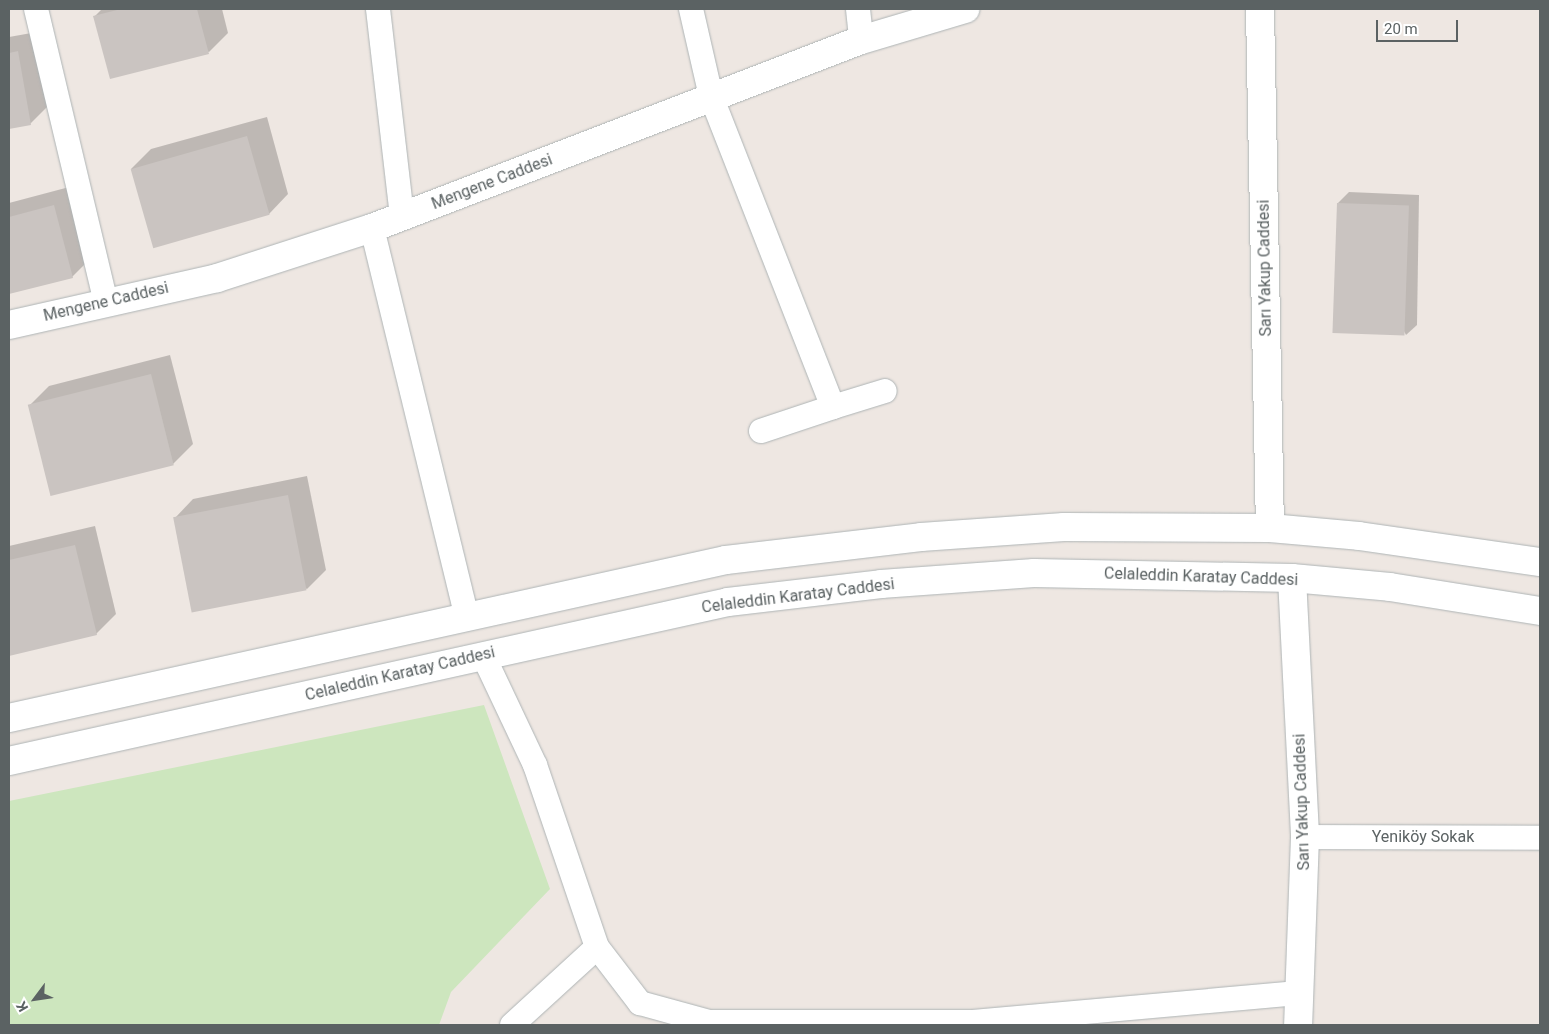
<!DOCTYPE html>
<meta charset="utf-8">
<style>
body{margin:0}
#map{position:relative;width:1549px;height:1034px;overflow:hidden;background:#eee7e2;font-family:Roboto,sans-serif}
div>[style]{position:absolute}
.green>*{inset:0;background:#cde6be}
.shadow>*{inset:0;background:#0003}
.building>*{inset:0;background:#cac4c1;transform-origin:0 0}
.roads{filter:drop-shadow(0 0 1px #aeb4b5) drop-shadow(0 0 1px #aeb4b5)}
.minor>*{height:24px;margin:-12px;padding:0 12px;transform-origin:12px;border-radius:12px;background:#fff}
.tertiary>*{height:28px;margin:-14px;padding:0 14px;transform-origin:14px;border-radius:14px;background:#fff}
.secondary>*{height:28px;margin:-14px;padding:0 14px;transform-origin:14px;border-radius:14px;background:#fff}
span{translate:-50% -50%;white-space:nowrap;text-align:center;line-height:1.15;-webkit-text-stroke:4px #fff;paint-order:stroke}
.street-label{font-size:16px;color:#5b6263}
.frame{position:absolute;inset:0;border:10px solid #5b6263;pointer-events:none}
.north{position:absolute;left:10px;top:974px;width:50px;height:50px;-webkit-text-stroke:4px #fff;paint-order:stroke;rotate:239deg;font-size:14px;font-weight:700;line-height:20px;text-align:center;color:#5b6263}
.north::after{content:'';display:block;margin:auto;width:18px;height:22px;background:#5b6263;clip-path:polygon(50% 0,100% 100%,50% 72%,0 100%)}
.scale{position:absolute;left:1376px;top:20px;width:82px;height:22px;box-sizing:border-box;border:2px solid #5b6263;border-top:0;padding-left:6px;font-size:15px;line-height:18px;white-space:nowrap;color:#5b6263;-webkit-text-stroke:4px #fff;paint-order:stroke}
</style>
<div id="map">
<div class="green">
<i style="clip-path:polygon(484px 705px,550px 889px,451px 992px,439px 1025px,9px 1025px,9px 801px)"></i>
</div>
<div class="shadow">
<i style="clip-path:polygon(102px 9px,222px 9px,228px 33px,209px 52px,95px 16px)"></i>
<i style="clip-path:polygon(37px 32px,50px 104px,30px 124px,9px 128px,9px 37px)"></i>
<i style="clip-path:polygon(267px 117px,288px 194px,269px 214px,131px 169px,151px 149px)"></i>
<i style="clip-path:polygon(73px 186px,92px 257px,72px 277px,9px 293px,9px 203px)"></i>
<i style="clip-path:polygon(1349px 192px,1419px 195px,1417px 325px,1406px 335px,1338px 203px)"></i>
<i style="clip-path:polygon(170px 355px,193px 444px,173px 464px,30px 405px,49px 386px)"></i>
<i style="clip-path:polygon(307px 476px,326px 570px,307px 589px,174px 519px,193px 499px)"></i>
<i style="clip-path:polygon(95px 526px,116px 614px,96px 634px,9px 654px,9px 546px)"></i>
</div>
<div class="building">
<i style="clip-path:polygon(121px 9px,197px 9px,209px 54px,110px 79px,93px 16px)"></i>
<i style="clip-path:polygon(18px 51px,31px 125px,9px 129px,9px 53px)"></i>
<i style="left:247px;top:136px;width:82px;height:121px;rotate:74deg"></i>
<i style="left:1337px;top:203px;width:72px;height:130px;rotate:2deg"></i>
<i style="clip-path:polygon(54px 205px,73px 278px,9px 294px,9px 217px)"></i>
<i style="left:151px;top:374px;width:94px;height:127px;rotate:76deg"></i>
<i style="left:288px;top:495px;width:97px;height:117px;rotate:79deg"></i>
<i style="clip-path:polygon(75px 545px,97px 635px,9px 656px,9px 560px)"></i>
</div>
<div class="roads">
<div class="minor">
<i style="left:36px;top:9px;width:301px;rotate:76.6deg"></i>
<i style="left:378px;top:9px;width:209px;rotate:83.4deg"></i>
<i style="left:691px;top:9px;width:89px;rotate:77.1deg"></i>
<i style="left:711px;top:96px;width:334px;rotate:68.6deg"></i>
<i style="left:833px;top:407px;width:54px;rotate:-17.1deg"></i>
<i style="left:858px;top:9px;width:31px;rotate:84deg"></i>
<i style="left:372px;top:228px;width:398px;rotate:76.3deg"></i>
<i style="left:761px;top:431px;width:76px;rotate:-18.4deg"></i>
<i style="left:483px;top:655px;width:122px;rotate:64.7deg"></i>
<i style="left:535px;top:765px;width:192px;rotate:71.2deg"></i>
<i style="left:597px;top:947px;width:71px;rotate:52.5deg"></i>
<i style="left:640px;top:1003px;width:72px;rotate:15.4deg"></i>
<i style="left:709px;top:1022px;width:264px"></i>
<i style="left:973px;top:1022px;width:329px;rotate:-5.1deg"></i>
<i style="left:1305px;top:837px;width:235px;rotate:0.2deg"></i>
<i style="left:512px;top:1025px;width:115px;rotate:-42.5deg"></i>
</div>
<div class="tertiary">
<i style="left:1260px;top:9px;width:519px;rotate:88.9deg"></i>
<i style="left:9px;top:325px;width:213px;rotate:-12.7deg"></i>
<i style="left:217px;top:278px;width:163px;rotate:-17.9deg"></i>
<i style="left:372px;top:228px;width:524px;rotate:-21.03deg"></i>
<i style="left:861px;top:40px;width:109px;rotate:-16.6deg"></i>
<i style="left:1292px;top:578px;width:259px;rotate:87.1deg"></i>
<i style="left:1305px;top:837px;width:188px;rotate:92.1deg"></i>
</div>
<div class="secondary">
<i style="left:9px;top:718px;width:734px;rotate:-12.43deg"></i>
<i style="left:726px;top:560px;width:196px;rotate:-6.7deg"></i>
<i style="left:921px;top:537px;width:143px;rotate:-4deg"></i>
<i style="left:1064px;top:527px;width:206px;rotate:0.3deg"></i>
<i style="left:1270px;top:528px;width:89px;rotate:5.1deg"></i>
<i style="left:1359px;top:536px;width:183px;rotate:8.2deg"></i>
<i style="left:9px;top:761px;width:736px;rotate:-12.47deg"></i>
<i style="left:728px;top:602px;width:154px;rotate:-6.7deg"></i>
<i style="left:881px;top:584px;width:153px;rotate:-4.1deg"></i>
<i style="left:1034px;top:573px;width:258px;rotate:1.1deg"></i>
<i style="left:1292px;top:578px;width:98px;rotate:5.2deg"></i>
<i style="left:1390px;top:587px;width:152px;rotate:9.1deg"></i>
</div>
</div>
<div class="street-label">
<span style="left:492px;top:182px;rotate:-21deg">Mengene Caddesi</span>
<span style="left:1265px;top:268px;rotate:-91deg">Sarı Yakup Caddesi</span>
<span style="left:106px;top:302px;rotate:-13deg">Mengene Caddesi</span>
<span style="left:1201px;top:577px;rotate:2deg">Celaleddin Karatay Caddesi</span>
<span style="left:798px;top:596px;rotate:-7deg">Celaleddin Karatay Caddesi</span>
<span style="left:400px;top:674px;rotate:-13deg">Celaleddin Karatay Caddesi</span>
<span style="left:1302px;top:802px;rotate:-92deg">Sarı Yakup Caddesi</span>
<span style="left:1423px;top:837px">Yeniköy Sokak</span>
</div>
<div class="frame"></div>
<div class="north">K</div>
<div class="scale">20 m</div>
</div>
